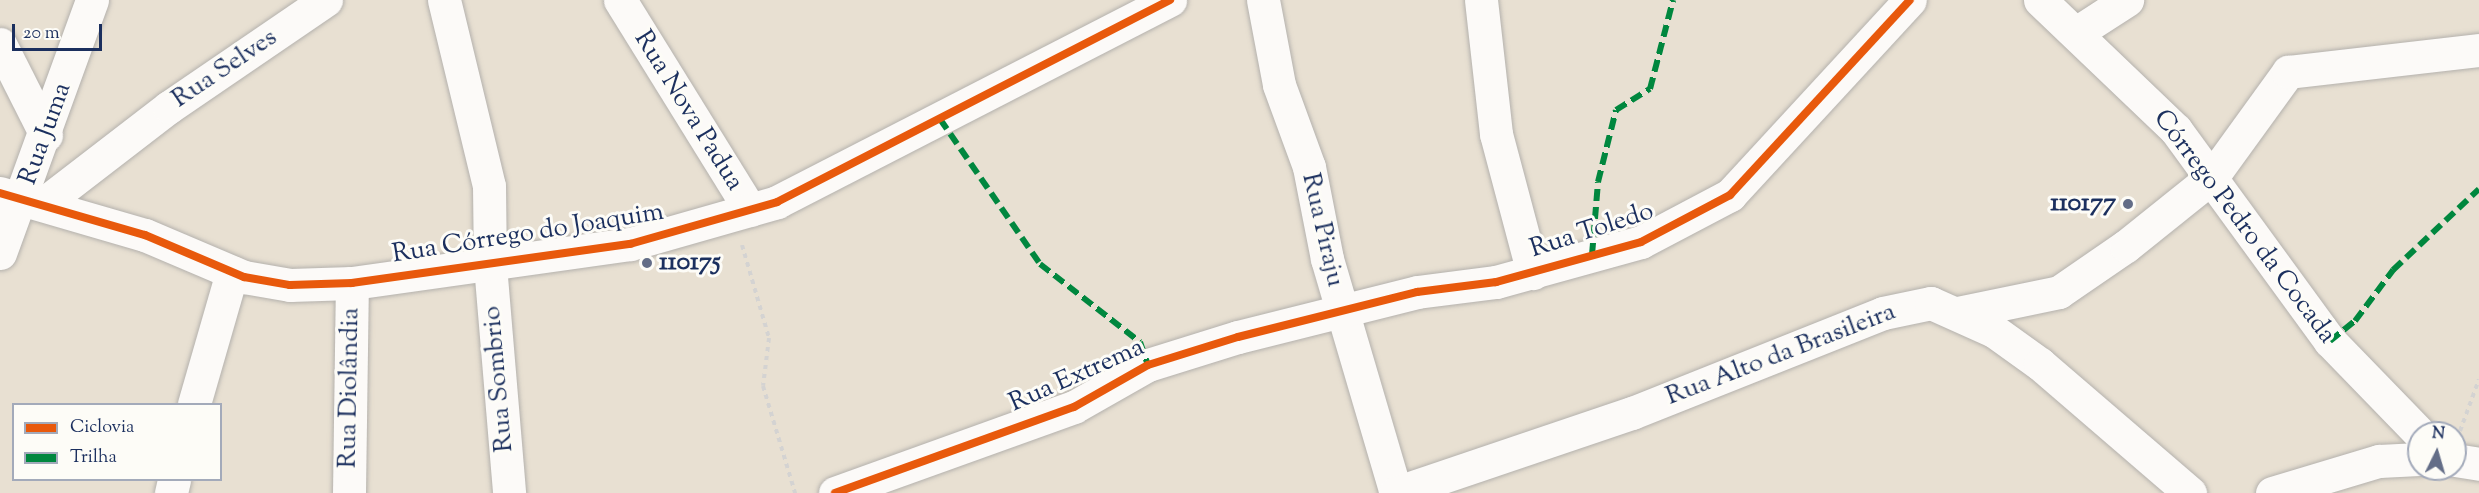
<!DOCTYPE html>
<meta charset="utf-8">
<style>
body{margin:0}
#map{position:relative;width:2479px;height:493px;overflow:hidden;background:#e8e0d2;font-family:"Sorts Mill Goudy",serif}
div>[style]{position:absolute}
.path>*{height:4px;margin-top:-2px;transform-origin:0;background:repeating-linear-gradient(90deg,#d4d3d2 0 4.5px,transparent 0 9px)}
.roads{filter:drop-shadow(0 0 2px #b4b1ad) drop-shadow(0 0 2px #b4b1ad)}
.minor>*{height:33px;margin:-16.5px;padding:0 16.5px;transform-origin:16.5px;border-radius:16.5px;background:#fcfaf8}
.tertiary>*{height:33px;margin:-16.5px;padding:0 16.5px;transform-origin:16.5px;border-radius:16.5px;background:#fcfaf8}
.quiet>*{height:6px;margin-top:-3px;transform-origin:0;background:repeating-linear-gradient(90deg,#00873e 0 12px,transparent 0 18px)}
.cycleway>*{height:8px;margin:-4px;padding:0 4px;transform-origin:4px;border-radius:4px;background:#e8590c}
.dots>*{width:16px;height:16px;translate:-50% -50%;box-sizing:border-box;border:3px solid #fdfcf7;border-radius:50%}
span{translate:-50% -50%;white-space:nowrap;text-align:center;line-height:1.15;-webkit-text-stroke:6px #fdfcf7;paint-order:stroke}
.street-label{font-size:26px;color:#1b2f5e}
.poi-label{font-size:26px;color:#1b2f5e;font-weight:700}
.right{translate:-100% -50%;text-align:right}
.left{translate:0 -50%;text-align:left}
.legend{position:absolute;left:12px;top:403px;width:210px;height:78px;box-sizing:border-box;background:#fdfcf7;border:2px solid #a3aaba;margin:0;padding:8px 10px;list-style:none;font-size:18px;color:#1b2f5e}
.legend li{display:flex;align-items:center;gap:12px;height:30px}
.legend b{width:30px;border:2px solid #a3aaba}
.north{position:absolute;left:2407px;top:421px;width:60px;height:60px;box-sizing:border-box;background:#fdfcf7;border:2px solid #a3aaba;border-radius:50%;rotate:5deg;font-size:16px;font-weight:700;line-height:24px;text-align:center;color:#1b2f5e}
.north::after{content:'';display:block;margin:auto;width:21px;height:27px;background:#636d87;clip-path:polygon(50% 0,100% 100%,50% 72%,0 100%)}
.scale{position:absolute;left:12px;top:24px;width:90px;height:27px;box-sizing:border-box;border:3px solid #1b2f5e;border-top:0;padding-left:8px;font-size:18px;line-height:21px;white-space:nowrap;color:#1b2f5e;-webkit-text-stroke:4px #fdfcf7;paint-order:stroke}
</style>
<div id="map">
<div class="path">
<i style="left:742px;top:245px;width:97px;rotate:73.8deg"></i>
<i style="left:769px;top:338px;width:48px;rotate:97.1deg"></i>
<i style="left:763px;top:386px;width:112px;rotate:73.3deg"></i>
<i style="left:2460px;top:431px;width:55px;rotate:-69.9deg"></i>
</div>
<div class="roads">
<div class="minor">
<i style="left:444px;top:0;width:191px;rotate:76.4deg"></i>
<i style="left:489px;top:186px;width:79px;rotate:89.3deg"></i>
<i style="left:490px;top:265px;width:229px;rotate:85.2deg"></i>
<i style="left:620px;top:0;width:247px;rotate:58.2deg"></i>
<i style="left:1263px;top:0;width:86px;rotate:79.3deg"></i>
<i style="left:1279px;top:85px;width:87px;rotate:69.9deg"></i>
<i style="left:1309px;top:167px;width:94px;rotate:78.9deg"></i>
<i style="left:1327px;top:259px;width:244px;rotate:73.6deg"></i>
<i style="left:1481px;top:0;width:135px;rotate:83.6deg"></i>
<i style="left:1496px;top:134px;width:144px;rotate:75.1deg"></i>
<i style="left:2040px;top:0;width:188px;rotate:43.7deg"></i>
<i style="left:2176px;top:130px;width:261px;rotate:53.9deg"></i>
<i style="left:2330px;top:341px;width:128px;rotate:45.9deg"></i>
<i style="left:2076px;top:33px;width:61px;rotate:-32.9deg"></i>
<i style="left:0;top:44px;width:102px;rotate:63.2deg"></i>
<i style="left:0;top:193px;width:151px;rotate:16.2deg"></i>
<i style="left:145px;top:235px;width:108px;rotate:23deg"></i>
<i style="left:244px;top:277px;width:47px;rotate:9.9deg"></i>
<i style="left:290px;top:285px;width:62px;rotate:-1.8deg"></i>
<i style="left:352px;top:283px;width:281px;rotate:-8deg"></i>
<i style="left:630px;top:244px;width:153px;rotate:-15.9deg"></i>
<i style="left:777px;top:202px;width:442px;rotate:-27.2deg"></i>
<i style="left:43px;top:204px;width:159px;rotate:-37.6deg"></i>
<i style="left:169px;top:107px;width:190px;rotate:-34.3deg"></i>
<i style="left:0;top:253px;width:269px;rotate:-70deg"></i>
<i style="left:1958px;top:313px;width:103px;rotate:-11.7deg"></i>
<i style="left:2059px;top:292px;width:81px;rotate:-34.5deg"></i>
<i style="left:2126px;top:246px;width:110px;rotate:-38.7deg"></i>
<i style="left:2212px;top:177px;width:130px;rotate:-54.1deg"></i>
<i style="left:2288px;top:72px;width:192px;rotate:-6.6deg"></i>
<i style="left:194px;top:404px;width:137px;rotate:-73.9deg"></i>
<i style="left:171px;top:493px;width:13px;rotate:-77deg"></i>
<i style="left:349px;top:493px;width:210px;rotate:-89.2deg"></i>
<i style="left:835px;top:493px;width:254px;rotate:-19.8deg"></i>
<i style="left:1074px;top:407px;width:85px;rotate:-29.6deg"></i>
<i style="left:1148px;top:365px;width:94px;rotate:-17.3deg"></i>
<i style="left:1238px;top:337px;width:185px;rotate:-14.1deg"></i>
<i style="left:1417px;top:292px;width:80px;rotate:-7.2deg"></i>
<i style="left:1496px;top:282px;width:150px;rotate:-15.4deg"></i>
<i style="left:1641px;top:242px;width:101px;rotate:-27.8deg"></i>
<i style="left:1730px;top:195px;width:265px;rotate:-47.3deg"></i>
<i style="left:1395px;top:493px;width:250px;rotate:-18.7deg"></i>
<i style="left:1632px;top:413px;width:270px;rotate:-21.7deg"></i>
<i style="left:1883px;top:313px;width:49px;rotate:-11.8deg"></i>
<i style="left:1931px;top:303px;width:69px;rotate:24deg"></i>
<i style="left:1994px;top:331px;width:57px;rotate:35.7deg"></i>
<i style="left:2040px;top:364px;width:198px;rotate:40.7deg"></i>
</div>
<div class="tertiary">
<i style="left:2455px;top:460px;width:24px;rotate:9deg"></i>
<i style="left:2272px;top:493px;width:112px;rotate:-16.7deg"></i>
<i style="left:2379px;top:461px;width:40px;rotate:-2.9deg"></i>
</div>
</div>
<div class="quiet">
<i style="left:940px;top:119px;width:176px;rotate:55.4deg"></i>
<i style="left:1040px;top:264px;width:127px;rotate:38deg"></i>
<i style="left:1140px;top:342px;width:24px;rotate:71deg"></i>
<i style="left:1592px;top:255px;width:73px;rotate:-85.3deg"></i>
<i style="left:1598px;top:182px;width:74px;rotate:-76deg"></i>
<i style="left:1616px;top:110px;width:40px;rotate:-32deg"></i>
<i style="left:1650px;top:89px;width:92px;rotate:-75.5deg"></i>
<i style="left:2330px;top:341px;width:32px;rotate:-39deg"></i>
<i style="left:2355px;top:321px;width:64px;rotate:-53.3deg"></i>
<i style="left:2393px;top:270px;width:118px;rotate:-43.3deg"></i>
</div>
<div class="cycleway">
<i style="left:0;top:193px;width:151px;rotate:16.2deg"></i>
<i style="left:145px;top:235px;width:108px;rotate:23deg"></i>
<i style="left:244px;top:277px;width:47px;rotate:9.9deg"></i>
<i style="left:290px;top:285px;width:62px;rotate:-1.8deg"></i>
<i style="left:352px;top:283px;width:281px;rotate:-8deg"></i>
<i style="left:630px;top:244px;width:153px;rotate:-15.9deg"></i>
<i style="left:777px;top:202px;width:442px;rotate:-27.2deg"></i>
<i style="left:835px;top:493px;width:254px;rotate:-19.8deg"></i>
<i style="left:1074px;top:407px;width:85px;rotate:-29.6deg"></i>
<i style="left:1148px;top:365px;width:94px;rotate:-17.3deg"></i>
<i style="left:1238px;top:337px;width:185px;rotate:-14.1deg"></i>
<i style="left:1417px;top:292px;width:80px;rotate:-7.2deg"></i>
<i style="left:1496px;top:282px;width:150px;rotate:-15.4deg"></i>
<i style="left:1641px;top:242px;width:101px;rotate:-27.8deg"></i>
<i style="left:1730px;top:195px;width:265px;rotate:-47.3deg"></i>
</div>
<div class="dots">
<i style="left:2128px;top:204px;background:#636d87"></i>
<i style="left:647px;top:263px;background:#636d87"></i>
</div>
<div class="street-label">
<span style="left:225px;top:69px;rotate:-34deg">Rua Selves</span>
<span style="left:688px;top:111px;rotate:58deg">Rua Nova Padua</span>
<span style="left:46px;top:134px;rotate:-70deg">Rua Juma</span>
<span style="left:2244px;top:227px;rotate:53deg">Córrego Pedro da Cocada</span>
<span style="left:1322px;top:230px;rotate:77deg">Rua Piraju</span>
<span style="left:1592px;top:231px;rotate:-18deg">Rua Toledo</span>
<span style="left:528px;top:234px;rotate:-9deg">Rua Córrego do Joaquim</span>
<span style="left:1781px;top:355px;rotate:-21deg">Rua Alto da Brasileira</span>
<span style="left:1077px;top:376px;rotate:-24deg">Rua Extrema</span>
<span style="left:499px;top:379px;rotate:-95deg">Rua Sombrio</span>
<span style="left:350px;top:388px;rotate:-89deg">Rua Diolândia</span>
</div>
<div class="poi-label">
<span class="right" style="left:2116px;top:204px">110177</span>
<span class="left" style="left:659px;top:263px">110175</span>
</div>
<ul class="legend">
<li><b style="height:8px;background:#e8590c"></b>Ciclovia</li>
<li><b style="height:8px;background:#00873e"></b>Trilha</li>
</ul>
<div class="north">N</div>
<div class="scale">20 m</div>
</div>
